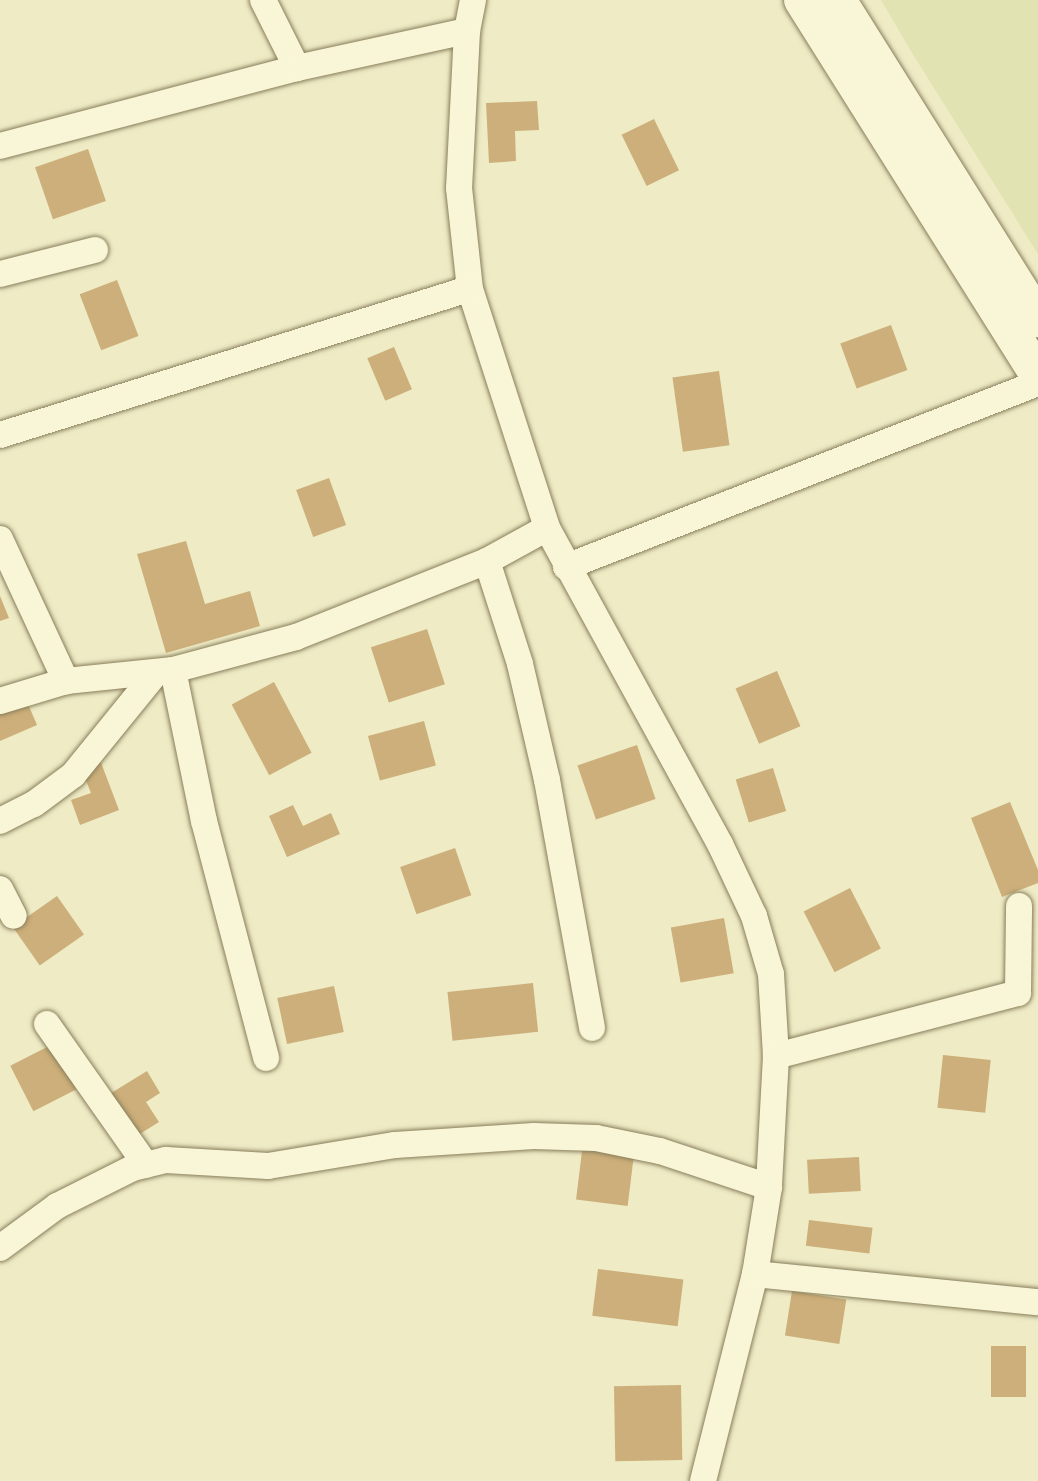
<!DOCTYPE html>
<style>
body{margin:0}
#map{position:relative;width:1038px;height:1481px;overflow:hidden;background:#eeebc5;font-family:"Libre Baskerville",serif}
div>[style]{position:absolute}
.farmland>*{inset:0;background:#e1e4b2}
.building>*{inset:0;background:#ccaf7a;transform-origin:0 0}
.roads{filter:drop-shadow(0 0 2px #897e5b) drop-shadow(0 0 2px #897e5b)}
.minor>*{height:26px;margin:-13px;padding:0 13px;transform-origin:13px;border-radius:13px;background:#f9f6d8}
.secondary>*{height:36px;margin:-18px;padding:0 18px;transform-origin:18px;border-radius:18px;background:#f9f6d8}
span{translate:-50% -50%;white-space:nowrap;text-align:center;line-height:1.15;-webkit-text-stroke:7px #f6f3d4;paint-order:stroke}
</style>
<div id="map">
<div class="farmland">
<i style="clip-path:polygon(881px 0,1038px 0,1038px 254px,912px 53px)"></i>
</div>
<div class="building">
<i style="clip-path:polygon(537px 101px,539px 130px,515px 131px,516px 161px,489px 163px,486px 103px)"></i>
<i style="left:654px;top:119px;width:57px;height:36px;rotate:64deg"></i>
<i style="left:88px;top:149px;width:55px;height:56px;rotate:71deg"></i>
<i style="left:117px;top:280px;width:60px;height:40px;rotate:69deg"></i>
<i style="left:891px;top:325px;width:48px;height:54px;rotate:70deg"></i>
<i style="left:394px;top:347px;width:46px;height:29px;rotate:67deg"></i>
<i style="left:719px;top:371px;width:75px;height:47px;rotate:82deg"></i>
<i style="left:329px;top:478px;width:50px;height:35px;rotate:70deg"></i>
<i style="clip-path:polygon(186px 541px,205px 604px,250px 591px,260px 626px,166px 653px,137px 554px)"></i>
<i style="clip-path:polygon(0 596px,9px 618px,0 621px)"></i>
<i style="left:427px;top:629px;width:58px;height:59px;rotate:72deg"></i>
<i style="left:777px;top:671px;width:60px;height:45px;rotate:67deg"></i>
<i style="left:274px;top:682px;width:80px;height:48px;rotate:62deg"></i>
<i style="clip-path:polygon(25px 697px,37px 725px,0 741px,0 707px)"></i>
<i style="left:424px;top:721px;width:46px;height:58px;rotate:75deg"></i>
<i style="left:637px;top:745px;width:57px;height:63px;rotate:71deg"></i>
<i style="clip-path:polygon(100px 760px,119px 810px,80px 825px,71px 800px,91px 793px,81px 768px)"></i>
<i style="left:773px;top:768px;width:45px;height:39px;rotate:73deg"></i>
<i style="clip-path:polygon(1010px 802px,1038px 870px,1038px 883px,1002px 897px,971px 818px)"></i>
<i style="clip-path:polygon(293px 805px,303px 826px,331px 813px,340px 834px,287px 857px,269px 816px)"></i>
<i style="left:455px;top:848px;width:50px;height:58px;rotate:71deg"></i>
<i style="left:850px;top:888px;width:68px;height:52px;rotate:63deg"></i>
<i style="left:57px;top:896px;width:47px;height:54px;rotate:55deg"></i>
<i style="left:724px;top:918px;width:56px;height:54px;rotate:80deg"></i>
<i style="left:533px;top:983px;width:49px;height:86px;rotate:84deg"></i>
<i style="left:334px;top:986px;width:47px;height:58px;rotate:78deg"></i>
<i style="left:53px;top:1044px;width:51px;height:48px;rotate:63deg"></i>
<i style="left:943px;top:1055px;width:48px;height:53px;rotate:6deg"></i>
<i style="clip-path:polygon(147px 1071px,160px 1093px,146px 1102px,159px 1122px,135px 1137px,108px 1095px)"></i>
<i style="left:583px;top:1143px;width:52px;height:57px;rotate:7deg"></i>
<i style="left:859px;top:1157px;width:34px;height:52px;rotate:87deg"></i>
<i style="left:809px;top:1220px;width:64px;height:26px;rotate:7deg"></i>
<i style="left:598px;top:1269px;width:86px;height:47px;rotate:7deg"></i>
<i style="left:792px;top:1291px;width:55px;height:45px;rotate:9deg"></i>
<i style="left:991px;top:1346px;width:35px;height:51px"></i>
<i style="left:681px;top:1385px;width:75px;height:67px;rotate:89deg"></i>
</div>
<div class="roads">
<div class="minor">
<i style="left:263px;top:0;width:76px;rotate:63.4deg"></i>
<i style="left:473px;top:0;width:32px;rotate:101deg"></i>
<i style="left:467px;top:31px;width:157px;rotate:92.9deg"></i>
<i style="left:459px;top:188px;width:102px;rotate:83.8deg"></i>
<i style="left:470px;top:289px;width:251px;rotate:72.1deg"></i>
<i style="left:547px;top:528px;width:360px;rotate:61.3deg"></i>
<i style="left:720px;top:844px;width:80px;rotate:64.7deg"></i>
<i style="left:754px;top:916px;width:60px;rotate:73.7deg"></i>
<i style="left:771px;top:974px;width:82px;rotate:86.5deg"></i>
<i style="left:776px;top:1056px;width:131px;rotate:93.1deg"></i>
<i style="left:769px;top:1187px;width:88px;rotate:99.1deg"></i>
<i style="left:755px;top:1274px;width:213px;rotate:104.1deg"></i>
<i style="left:0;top:146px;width:307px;rotate:-14.7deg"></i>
<i style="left:297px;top:68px;width:174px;rotate:-12.3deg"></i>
<i style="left:0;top:274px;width:98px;rotate:-14.2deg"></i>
<i style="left:0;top:435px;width:492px;rotate:-17.3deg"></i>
<i style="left:0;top:539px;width:157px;rotate:65.1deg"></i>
<i style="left:487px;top:561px;width:108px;rotate:72.2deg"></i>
<i style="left:520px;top:664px;width:119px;rotate:76.9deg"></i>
<i style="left:547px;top:780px;width:252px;rotate:79.7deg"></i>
<i style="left:566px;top:567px;width:507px;rotate:-21.3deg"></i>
<i style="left:173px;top:670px;width:154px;rotate:78.4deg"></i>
<i style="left:204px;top:821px;width:245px;rotate:75.3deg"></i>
<i style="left:0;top:701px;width:69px;rotate:-16.9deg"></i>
<i style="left:66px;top:681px;width:108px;rotate:-5.9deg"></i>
<i style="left:173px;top:670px;width:127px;rotate:-15deg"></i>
<i style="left:296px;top:637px;width:206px;rotate:-21.7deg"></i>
<i style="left:487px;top:561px;width:68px;rotate:-28.8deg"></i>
<i style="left:0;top:821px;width:38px;rotate:-27deg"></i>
<i style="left:34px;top:804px;width:49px;rotate:-36.6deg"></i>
<i style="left:73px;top:775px;width:132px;rotate:-50.9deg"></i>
<i style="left:0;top:889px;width:30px;rotate:63deg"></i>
<i style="left:47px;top:1024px;width:172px;rotate:54.9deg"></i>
<i style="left:776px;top:1056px;width:250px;rotate:-14.6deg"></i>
<i style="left:1018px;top:993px;width:87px;rotate:-89.3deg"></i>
<i style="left:0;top:1248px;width:71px;rotate:-36.4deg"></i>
<i style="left:57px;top:1206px;width:85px;rotate:-26.6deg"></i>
<i style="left:133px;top:1168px;width:34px;rotate:-14deg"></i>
<i style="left:166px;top:1160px;width:102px;rotate:3.4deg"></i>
<i style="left:268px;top:1166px;width:129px;rotate:-9.4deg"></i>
<i style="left:395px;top:1145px;width:139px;rotate:-3.7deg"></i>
<i style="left:534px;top:1136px;width:62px;rotate:1.8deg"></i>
<i style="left:596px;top:1138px;width:65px;rotate:11.5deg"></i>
<i style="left:660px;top:1151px;width:115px;rotate:18.3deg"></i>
<i style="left:755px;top:1274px;width:284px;rotate:5.7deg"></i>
</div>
<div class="secondary">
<i style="left:802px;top:0;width:443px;rotate:57.8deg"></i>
<i style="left:838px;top:0;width:377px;rotate:57.9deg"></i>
</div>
</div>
</div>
